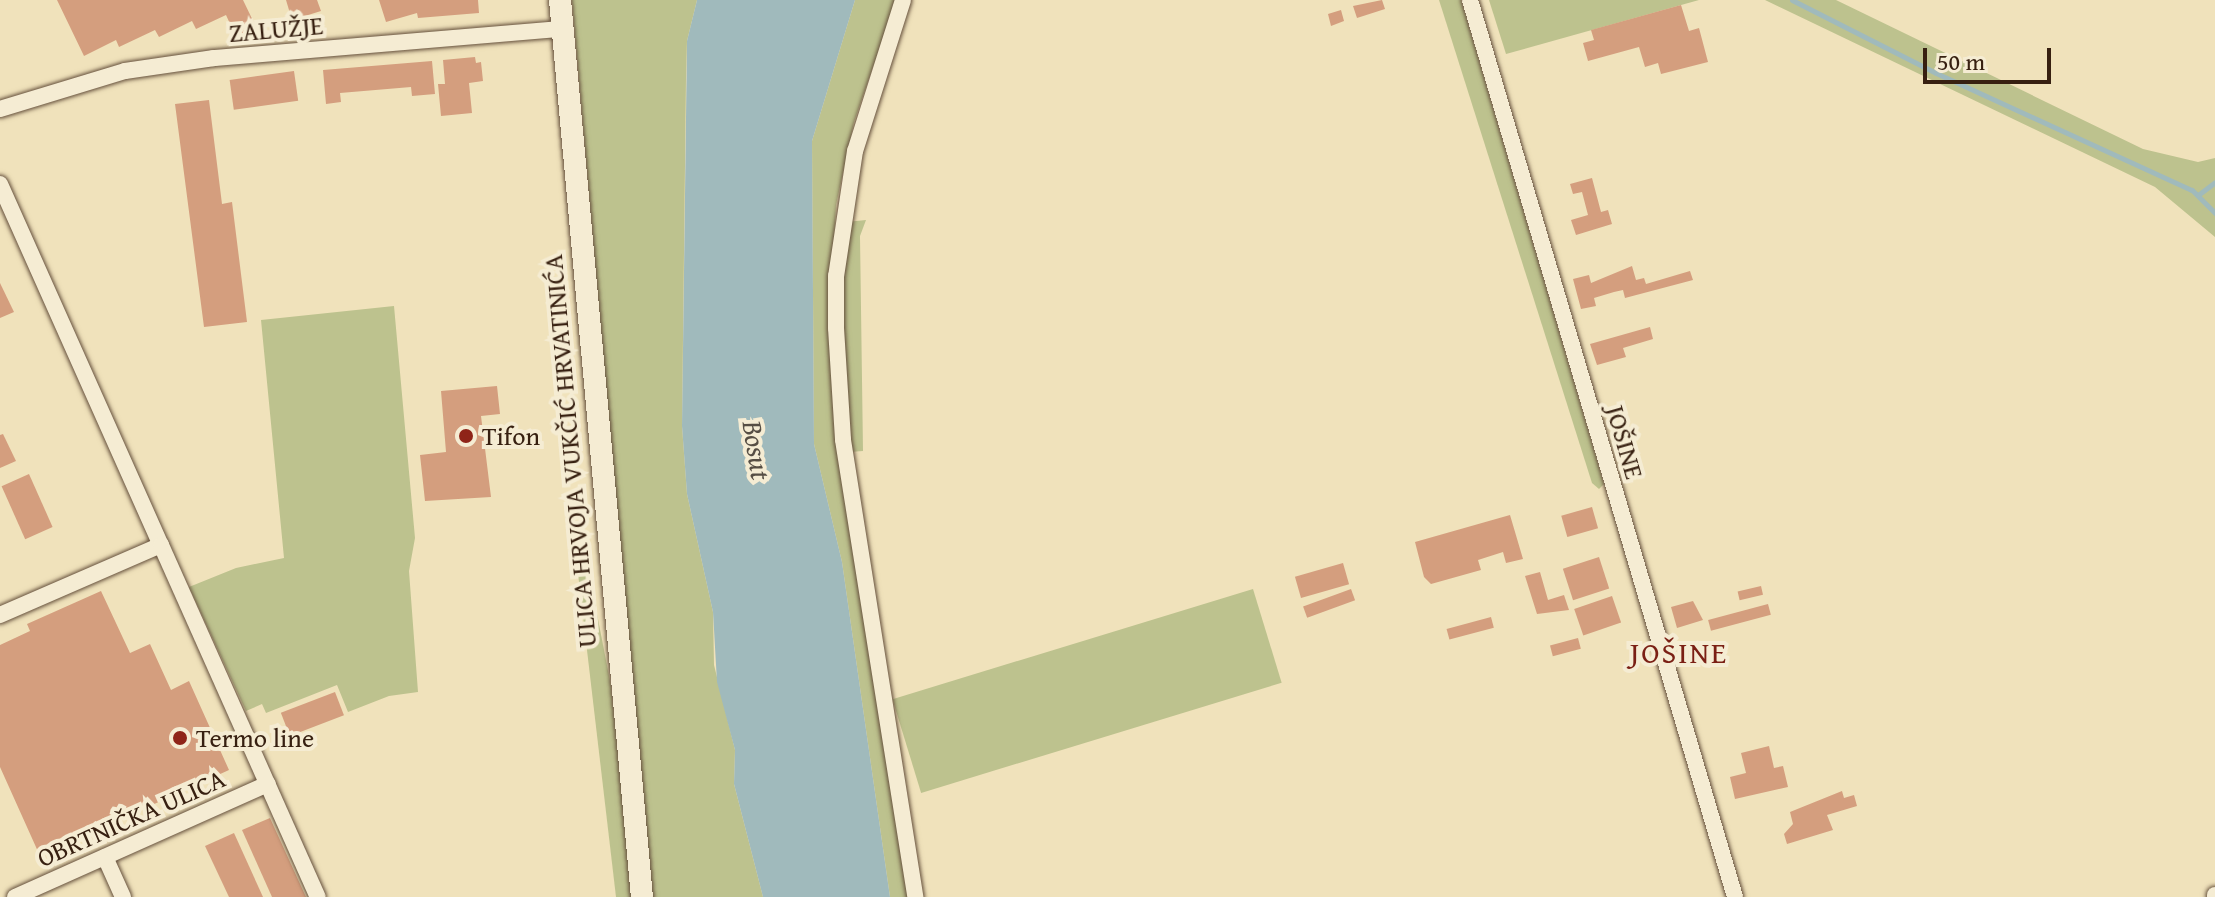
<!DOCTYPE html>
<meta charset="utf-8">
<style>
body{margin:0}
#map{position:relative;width:2215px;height:897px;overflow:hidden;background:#f0e2bb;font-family:"Gentium Book Plus",serif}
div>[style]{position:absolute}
.green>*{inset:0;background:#bdc28e;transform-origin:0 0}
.water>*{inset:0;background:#a0babc}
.stream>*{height:5px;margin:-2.5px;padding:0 2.5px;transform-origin:2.5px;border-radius:2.5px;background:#a0babc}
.building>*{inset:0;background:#d49e7e;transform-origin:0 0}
.roads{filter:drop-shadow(0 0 2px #65503c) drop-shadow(0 0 2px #65503c)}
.street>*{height:16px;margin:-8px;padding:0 8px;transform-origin:8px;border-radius:8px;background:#f5ecd3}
.secondary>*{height:22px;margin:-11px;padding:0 11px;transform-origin:11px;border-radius:11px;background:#f5ecd3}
.dots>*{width:22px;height:22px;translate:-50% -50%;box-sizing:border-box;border:4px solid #f5ecd3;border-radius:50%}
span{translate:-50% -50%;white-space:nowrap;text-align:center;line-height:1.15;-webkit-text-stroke:8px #f5ecd3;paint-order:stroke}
.street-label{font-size:26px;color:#372011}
.poi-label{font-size:26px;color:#372011}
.left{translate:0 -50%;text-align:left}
.water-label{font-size:28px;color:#564e44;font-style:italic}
.quarter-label{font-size:30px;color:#7a1f14;letter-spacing:2px}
.scale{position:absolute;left:1923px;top:48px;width:128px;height:36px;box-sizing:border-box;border:4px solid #372011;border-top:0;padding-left:10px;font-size:24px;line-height:28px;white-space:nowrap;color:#372011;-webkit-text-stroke:6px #f5ecd3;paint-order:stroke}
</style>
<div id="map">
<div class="green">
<i style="clip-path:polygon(572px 0,697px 0,687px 41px,686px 78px,682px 426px,687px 494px,713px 612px,714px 665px,735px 750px,734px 784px,763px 897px,651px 897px)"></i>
<i style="clip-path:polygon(855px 0,896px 0,854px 122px,836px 205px,829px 326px,909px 897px,890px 897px,842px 562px,814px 444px,812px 141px)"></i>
<i style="clip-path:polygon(1439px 0,1461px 0,1604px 484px,1599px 489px,1592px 483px)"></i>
<i style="clip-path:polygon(1489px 0,1699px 0,1506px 54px)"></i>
<i style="clip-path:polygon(1765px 0,1836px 0,2143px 149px,2198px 162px,2215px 158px,2215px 237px,2155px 187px)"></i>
<i style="clip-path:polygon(866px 220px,860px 236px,863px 451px,850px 452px,840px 302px,847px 222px)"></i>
<i style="clip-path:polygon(394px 306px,415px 538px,409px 571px,418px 692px,389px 696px,348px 712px,337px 685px,266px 713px,262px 704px,246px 711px,189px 587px,236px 568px,284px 558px,261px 320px)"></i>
<i style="clip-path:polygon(584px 547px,611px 686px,633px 897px,616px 897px,575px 548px)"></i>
<i style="left:1253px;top:589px;width:98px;height:377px;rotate:73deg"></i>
</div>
<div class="water">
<i style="clip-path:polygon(697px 0,855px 0,812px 141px,814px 444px,842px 562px,890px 897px,763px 897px,734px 784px,735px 750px,717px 682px,713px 612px,687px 494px,682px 426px,687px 41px)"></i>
</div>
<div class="stream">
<i style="left:1792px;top:0;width:161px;rotate:26.9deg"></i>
<i style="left:1936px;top:73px;width:281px;rotate:24.6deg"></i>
<i style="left:2192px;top:190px;width:33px;rotate:45deg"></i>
<i style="left:2198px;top:195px;width:21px;rotate:-37deg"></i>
</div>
<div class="building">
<i style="clip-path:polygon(57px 0,243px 0,257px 29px,237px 39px,226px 15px,196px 29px,192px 21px,159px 37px,155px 30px,119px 47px,116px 40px,84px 56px)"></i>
<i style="clip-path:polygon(286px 0,317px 0,321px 11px,292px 20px)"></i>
<i style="clip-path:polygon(379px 0,478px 0,479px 13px,418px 18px,417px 13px,386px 22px)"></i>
<i style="clip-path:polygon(1382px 0,1385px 9px,1357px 18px,1353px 6px)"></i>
<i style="clip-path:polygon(1681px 5px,1689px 31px,1699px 28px,1708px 62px,1661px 74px,1658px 63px,1645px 67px,1639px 47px,1588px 61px,1583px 43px,1594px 40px,1591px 30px)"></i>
<i style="clip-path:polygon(1341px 10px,1344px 21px,1331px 26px,1328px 14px)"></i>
<i style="clip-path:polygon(475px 57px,476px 63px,481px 62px,483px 81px,469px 83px,472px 113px,441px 116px,438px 84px,445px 84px,443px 60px)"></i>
<i style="clip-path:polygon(432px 61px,435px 94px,412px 96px,411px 87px,340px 93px,341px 102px,326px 104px,323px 70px)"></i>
<i style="left:294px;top:71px;width:30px;height:65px;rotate:82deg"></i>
<i style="clip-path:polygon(209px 100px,222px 204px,232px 202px,247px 322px,204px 327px,175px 104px)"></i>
<i style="clip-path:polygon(1592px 178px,1601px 212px,1608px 210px,1612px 224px,1576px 235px,1571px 220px,1588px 215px,1582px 192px,1573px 194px,1570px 184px)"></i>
<i style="clip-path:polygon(1632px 266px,1636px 280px,1644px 278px,1646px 284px,1690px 271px,1693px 280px,1625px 298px,1623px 290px,1614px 292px,1594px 298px,1596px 306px,1581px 309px,1573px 279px,1589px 275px,1591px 283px)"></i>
<i style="clip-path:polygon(0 283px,14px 312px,0 318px)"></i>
<i style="clip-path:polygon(1650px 327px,1653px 339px,1623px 348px,1626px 357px,1597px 365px,1590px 344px)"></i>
<i style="clip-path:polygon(497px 386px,500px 414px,481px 416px,491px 497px,425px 501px,420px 455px,446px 452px,441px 391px)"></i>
<i style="clip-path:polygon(3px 434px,16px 461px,0 468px,0 435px)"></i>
<i style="left:29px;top:474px;width:58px;height:30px;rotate:66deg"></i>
<i style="left:1592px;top:507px;width:22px;height:32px;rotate:74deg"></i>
<i style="clip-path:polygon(1510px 515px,1523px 559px,1506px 563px,1503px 552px,1478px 560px,1481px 570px,1431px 584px,1424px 577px,1415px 542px)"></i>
<i style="left:1599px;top:557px;width:33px;height:38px;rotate:72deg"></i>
<i style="left:1343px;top:563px;width:22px;height:50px;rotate:74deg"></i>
<i style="clip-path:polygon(1540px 572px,1548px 600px,1564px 595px,1569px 610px,1537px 614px,1525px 576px)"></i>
<i style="left:1761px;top:586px;width:9px;height:24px;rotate:77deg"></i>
<i style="left:1351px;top:589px;width:12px;height:51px;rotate:70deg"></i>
<i style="clip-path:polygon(101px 591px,130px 653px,150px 644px,171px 690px,189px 681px,229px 770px,40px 856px,0 767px,0 645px,30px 631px,27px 624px)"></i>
<i style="left:1612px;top:596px;width:28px;height:40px;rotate:71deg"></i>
<i style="clip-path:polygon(1693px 601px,1703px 620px,1677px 628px,1671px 607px)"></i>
<i style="left:1768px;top:604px;width:11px;height:62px;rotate:75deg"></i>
<i style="left:1491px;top:617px;width:11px;height:46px;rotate:75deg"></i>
<i style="left:1578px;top:638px;width:11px;height:29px;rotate:75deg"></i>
<i style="left:335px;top:692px;width:25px;height:58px;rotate:69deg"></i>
<i style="clip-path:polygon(1769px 746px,1774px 768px,1783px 766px,1788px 787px,1735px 799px,1730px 777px,1746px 773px,1741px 753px)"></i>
<i style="clip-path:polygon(1842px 791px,1844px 798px,1854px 795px,1857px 806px,1827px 815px,1833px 830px,1787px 844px,1784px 834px,1793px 824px,1790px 812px)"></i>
<i style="clip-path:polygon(270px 818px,306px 897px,272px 897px,242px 830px)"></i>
<i style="clip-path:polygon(234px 833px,263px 897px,229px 897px,205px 846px)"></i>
</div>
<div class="roads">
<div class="street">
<i style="left:903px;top:0;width:158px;rotate:107.6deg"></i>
<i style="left:855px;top:151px;width:126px;rotate:98.6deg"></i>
<i style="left:836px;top:276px;width:52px;rotate:90deg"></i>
<i style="left:836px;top:328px;width:112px;rotate:86.4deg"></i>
<i style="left:843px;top:440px;width:463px;rotate:81deg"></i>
<i style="left:1470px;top:0;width:935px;rotate:73.54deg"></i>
<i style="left:0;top:109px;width:131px;rotate:-16.9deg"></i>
<i style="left:125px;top:71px;width:90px;rotate:-8.3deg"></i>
<i style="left:214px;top:58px;width:349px;rotate:-4.8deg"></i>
<i style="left:0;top:184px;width:395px;rotate:66deg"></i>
<i style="left:161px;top:545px;width:176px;rotate:156.5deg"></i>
<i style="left:161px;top:545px;width:385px;rotate:66deg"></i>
<i style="left:105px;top:857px;width:44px;rotate:65.8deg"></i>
<i style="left:15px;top:897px;width:277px;rotate:-24.1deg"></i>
<i style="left:2215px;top:897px;width:2px;rotate:-90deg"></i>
</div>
<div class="secondary">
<i style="left:560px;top:0;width:901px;rotate:84.78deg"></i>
</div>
</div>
<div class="dots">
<i style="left:466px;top:436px;background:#8f2418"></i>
<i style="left:180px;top:738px;background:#8f2418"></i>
</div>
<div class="street-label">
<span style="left:276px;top:29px;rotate:-5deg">ZALUŽJE</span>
<span style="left:1625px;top:442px;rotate:74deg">JOŠINE</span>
<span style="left:570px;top:451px;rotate:-95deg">ULICA HRVOJA VUKČIĆ HRVATINIĆA</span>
<span style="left:131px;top:818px;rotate:-24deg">OBRTNIČKA ULICA</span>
</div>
<div class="poi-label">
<span class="left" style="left:482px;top:436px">Tifon</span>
<span class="left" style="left:196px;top:738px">Termo line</span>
</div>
<div class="water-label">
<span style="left:757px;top:450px;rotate:81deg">Bosut</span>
</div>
<div class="quarter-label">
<span style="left:1679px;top:652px">JOŠINE</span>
</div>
<div class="scale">50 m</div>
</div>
